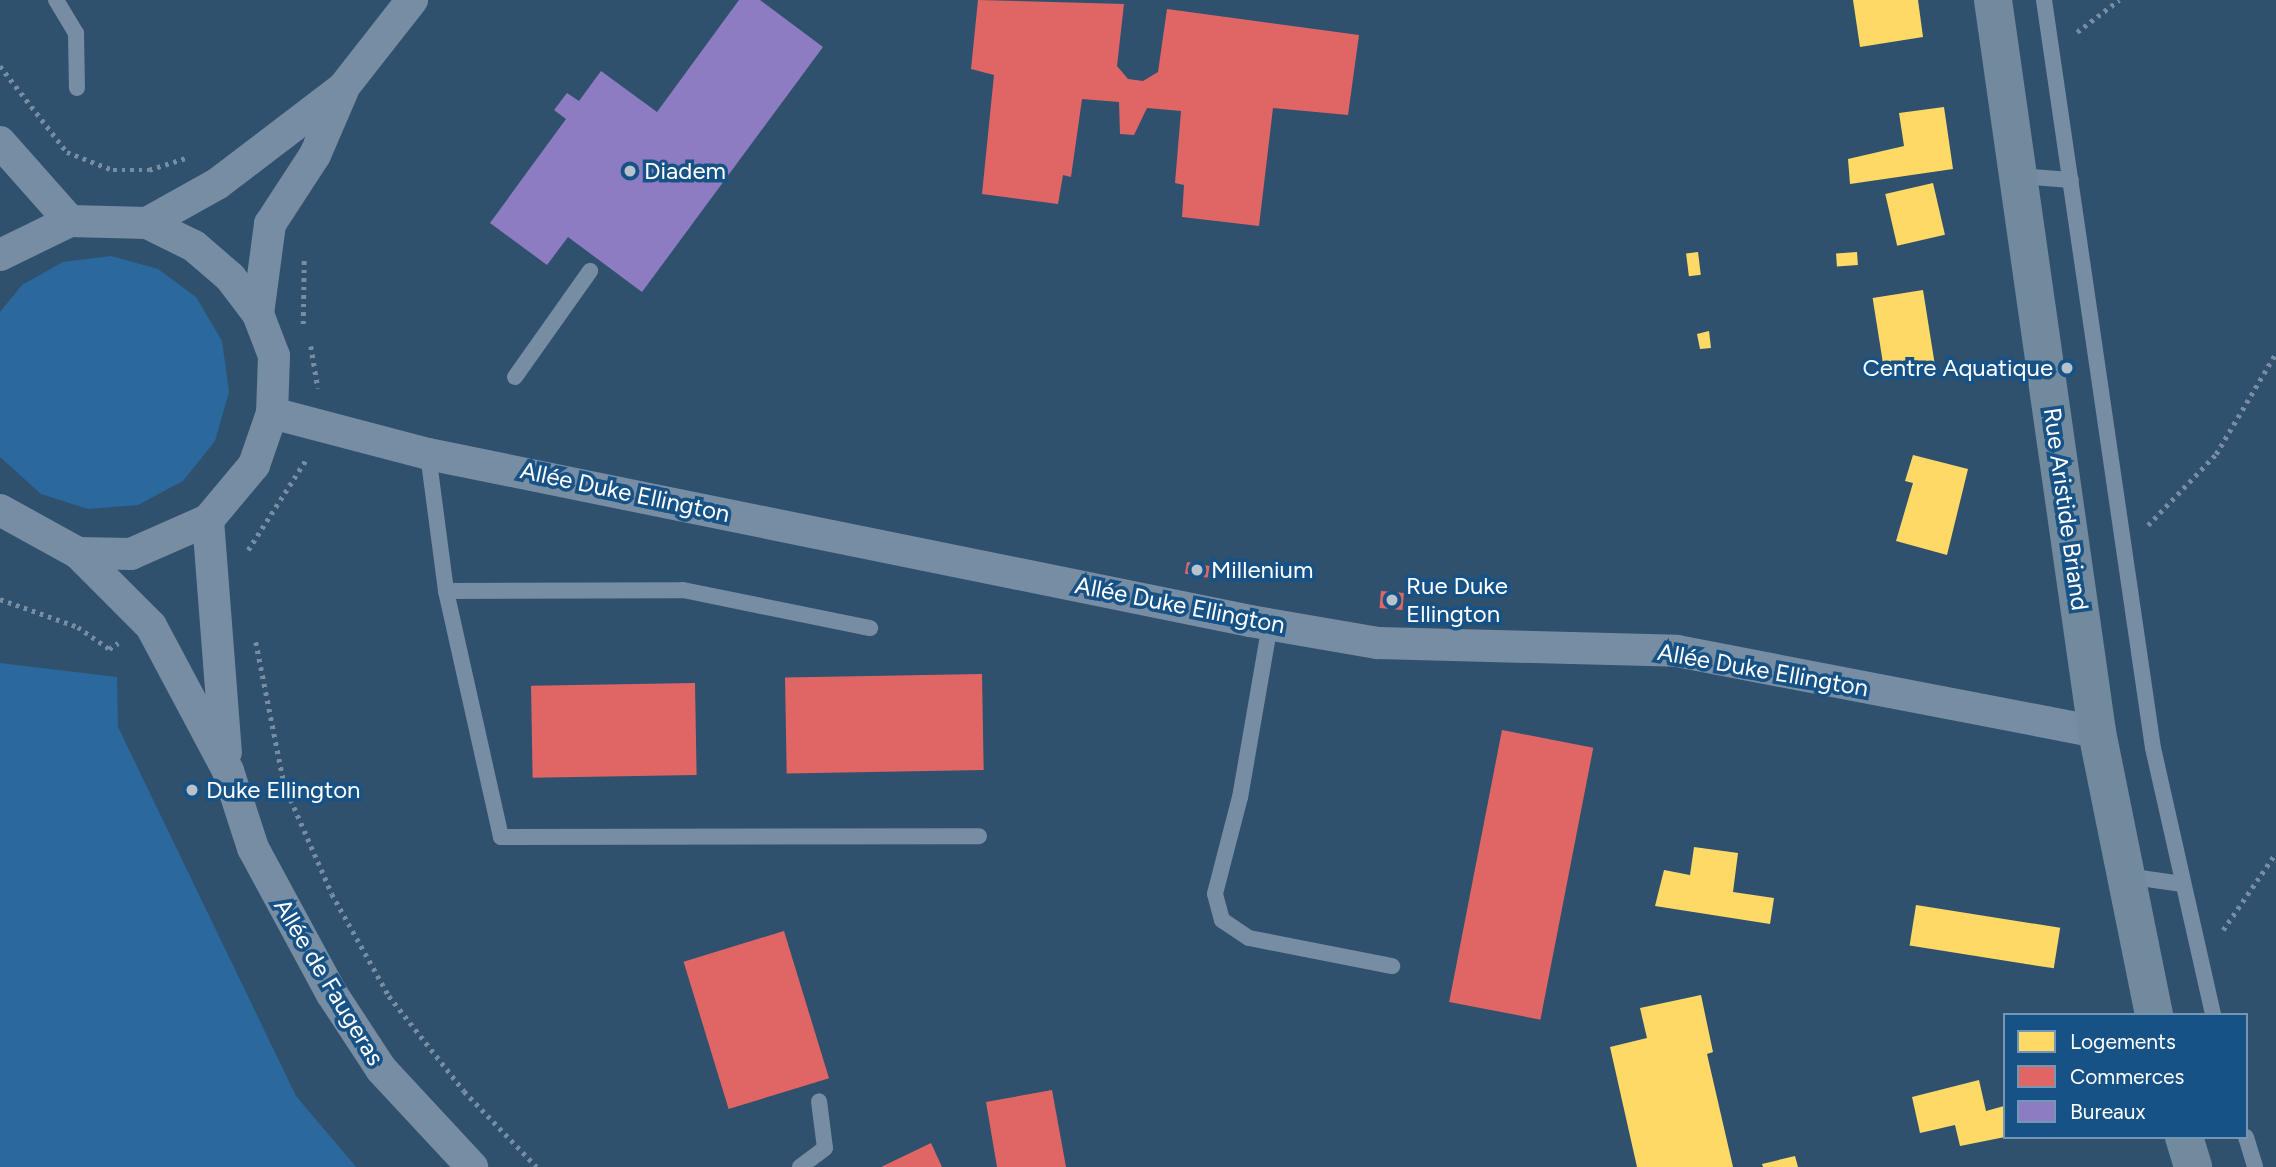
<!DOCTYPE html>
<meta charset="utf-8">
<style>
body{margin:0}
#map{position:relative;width:2276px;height:1167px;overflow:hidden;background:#30516d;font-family:Figtree,sans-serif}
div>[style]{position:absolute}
.green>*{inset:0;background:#2b689d}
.homes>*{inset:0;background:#ffd966;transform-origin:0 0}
.shops>*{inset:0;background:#e06666;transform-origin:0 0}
.offices>*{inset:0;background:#8e7cc3}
.path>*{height:4.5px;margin-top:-2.25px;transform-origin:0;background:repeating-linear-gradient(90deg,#778da3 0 3.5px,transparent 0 8.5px)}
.lane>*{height:16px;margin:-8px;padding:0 8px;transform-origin:8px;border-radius:8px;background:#778da3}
.street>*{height:32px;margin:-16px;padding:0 16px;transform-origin:16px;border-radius:16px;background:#778da3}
.secondary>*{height:38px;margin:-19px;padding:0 19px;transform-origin:19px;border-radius:19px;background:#728a9e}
.dots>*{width:19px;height:19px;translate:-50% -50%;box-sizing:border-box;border:4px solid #175286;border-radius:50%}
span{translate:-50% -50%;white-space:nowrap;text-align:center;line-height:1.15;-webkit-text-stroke:7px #175286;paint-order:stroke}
.poi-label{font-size:24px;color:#fff}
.left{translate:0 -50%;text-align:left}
.right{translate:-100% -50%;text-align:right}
.street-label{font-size:24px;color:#fff}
.legend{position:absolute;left:2003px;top:1013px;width:245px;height:126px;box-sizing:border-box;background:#175286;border:2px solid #7497b6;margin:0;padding:9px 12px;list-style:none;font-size:21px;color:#fff}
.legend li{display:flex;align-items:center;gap:14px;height:35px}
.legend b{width:35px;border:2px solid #7497b6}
</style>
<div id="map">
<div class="green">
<i style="clip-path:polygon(111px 256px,158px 269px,196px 297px,222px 341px,229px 392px,215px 441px,183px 481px,138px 505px,88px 509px,41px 494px,0 457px,0 312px,22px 285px,63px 262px)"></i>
<i style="clip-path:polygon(0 663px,117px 677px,118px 727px,296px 1096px,356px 1167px,0 1167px)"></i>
</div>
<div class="homes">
<i style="clip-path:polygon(1853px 0,1918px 0,1923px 37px,1860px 47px)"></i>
<i style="clip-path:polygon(1944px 107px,1953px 169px,1850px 184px,1848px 159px,1904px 146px,1899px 113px)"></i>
<i style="left:1933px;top:183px;width:53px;height:49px;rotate:77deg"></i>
<i style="left:1698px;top:252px;width:23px;height:12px;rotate:83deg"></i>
<i style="left:1857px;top:252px;width:13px;height:21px;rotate:86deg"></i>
<i style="left:1923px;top:290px;width:75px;height:51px;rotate:81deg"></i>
<i style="clip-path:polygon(1709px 331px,1711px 348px,1700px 349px,1697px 334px)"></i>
<i style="clip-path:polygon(1913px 455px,1968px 469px,1947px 555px,1896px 541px,1913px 483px,1905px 481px)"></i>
<i style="clip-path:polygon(1694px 847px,1738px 853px,1733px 892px,1774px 898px,1770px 924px,1655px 906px,1664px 870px,1690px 875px)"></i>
<i style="left:1916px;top:905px;width:146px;height:41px;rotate:9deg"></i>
<i style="clip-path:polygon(1701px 995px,1713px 1052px,1707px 1054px,1733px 1167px,1637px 1167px,1610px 1047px,1647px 1038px,1640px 1008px)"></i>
<i style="clip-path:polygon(1979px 1080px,1986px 1111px,2004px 1106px,2005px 1137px,1960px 1146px,1955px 1125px,1920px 1133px,1912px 1097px)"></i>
<i style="clip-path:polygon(1795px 1156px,1798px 1167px,1763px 1167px,1762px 1164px)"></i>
</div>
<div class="shops">
<i style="clip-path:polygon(978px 0,1124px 4px,1117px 66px,1128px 79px,1143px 81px,1158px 72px,1167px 9px,1359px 35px,1348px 115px,1273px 108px,1259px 226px,1182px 217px,1184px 185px,1175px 183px,1181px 111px,1147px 108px,1134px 135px,1120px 134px,1119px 102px,1082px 99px,1071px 177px,1063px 175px,1058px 204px,982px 194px,994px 75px,971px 69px)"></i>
<i style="left:1187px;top:562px;width:23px;height:12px;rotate:10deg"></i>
<i style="left:1381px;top:591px;width:23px;height:17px;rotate:5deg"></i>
<i style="left:982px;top:674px;width:96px;height:197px;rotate:89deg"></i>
<i style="left:695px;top:683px;width:92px;height:164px;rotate:89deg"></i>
<i style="left:1502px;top:730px;width:93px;height:277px;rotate:11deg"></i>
<i style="left:784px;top:931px;width:154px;height:105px;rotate:73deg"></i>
<i style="clip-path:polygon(1052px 1090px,1066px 1167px,997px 1167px,986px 1102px)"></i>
<i style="clip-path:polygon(931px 1143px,942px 1167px,881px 1167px)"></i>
</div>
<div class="offices">
<i style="clip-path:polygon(739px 0,760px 0,823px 47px,642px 292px,568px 237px,547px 265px,490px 223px,566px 119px,554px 110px,567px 93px,579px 101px,601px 71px,657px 112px)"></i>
</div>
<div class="path">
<i style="left:2077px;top:32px;width:53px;rotate:-37.3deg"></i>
<i style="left:0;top:66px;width:109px;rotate:52.1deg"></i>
<i style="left:67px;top:152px;width:49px;rotate:21.4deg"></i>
<i style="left:113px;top:170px;width:36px"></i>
<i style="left:149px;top:170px;width:39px;rotate:-18deg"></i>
<i style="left:303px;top:324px;width:64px;rotate:-89.1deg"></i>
<i style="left:311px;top:346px;width:43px;rotate:80.5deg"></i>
<i style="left:2148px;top:525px;width:98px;rotate:-46.2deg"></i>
<i style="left:2216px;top:454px;width:117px;rotate:-59.3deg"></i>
<i style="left:248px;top:550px;width:109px;rotate:-57.3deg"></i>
<i style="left:0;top:599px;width:83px;rotate:19.7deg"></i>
<i style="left:78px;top:627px;width:38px;rotate:35deg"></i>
<i style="left:109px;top:649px;width:11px;rotate:-34deg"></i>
<i style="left:256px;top:642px;width:145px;rotate:78.8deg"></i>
<i style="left:284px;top:784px;width:120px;rotate:66.4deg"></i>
<i style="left:332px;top:894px;width:117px;rotate:60.8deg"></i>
<i style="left:389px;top:996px;width:121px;rotate:51.7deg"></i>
<i style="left:464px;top:1091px;width:105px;rotate:46.2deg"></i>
<i style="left:2223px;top:930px;width:93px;rotate:-55.5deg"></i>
</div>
<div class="lane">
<i style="left:56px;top:0;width:39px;rotate:59deg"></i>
<i style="left:76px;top:33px;width:55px;rotate:89deg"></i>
<i style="left:2044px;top:0;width:756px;rotate:81.71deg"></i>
<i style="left:2153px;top:748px;width:274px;rotate:77.3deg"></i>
<i style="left:2019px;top:176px;width:52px;rotate:4.4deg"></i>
<i style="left:515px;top:377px;width:130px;rotate:-54.7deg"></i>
<i style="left:428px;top:454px;width:138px;rotate:82.5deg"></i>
<i style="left:446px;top:591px;width:252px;rotate:77.4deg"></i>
<i style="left:501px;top:837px;width:478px;rotate:-0.1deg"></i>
<i style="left:446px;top:591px;width:237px;rotate:-0.2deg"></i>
<i style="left:683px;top:590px;width:191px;rotate:11.5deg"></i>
<i style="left:1270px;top:624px;width:176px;rotate:99.8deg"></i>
<i style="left:1240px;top:797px;width:100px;rotate:104.5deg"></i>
<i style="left:1215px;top:894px;width:27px;rotate:75deg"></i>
<i style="left:1222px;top:920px;width:32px;rotate:34deg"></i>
<i style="left:1249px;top:938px;width:146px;rotate:11.1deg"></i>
<i style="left:2126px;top:876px;width:57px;rotate:8.1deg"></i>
<i style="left:2246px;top:1137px;width:31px;rotate:73deg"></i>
<i style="left:800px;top:1167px;width:31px;rotate:-37deg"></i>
<i style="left:825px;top:1148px;width:47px;rotate:-97.3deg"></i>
</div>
<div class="street">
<i style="left:0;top:142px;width:106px;rotate:48.5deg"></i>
<i style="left:147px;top:223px;width:80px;rotate:-29.1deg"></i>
<i style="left:217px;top:184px;width:158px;rotate:-37.3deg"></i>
<i style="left:343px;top:88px;width:112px;rotate:-51.9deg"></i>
<i style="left:0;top:255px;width:78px;rotate:-25.9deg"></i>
<i style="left:70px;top:221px;width:77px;rotate:1.5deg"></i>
<i style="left:147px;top:223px;width:52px;rotate:26.1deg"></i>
<i style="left:194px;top:246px;width:48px;rotate:40.7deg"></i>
<i style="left:230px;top:277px;width:46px;rotate:52.9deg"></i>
<i style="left:258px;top:314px;width:45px;rotate:69.1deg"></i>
<i style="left:274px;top:356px;width:57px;rotate:92deg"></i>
<i style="left:272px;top:413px;width:55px;rotate:109.1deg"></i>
<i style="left:254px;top:465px;width:72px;rotate:129.9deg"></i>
<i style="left:208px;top:520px;width:84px;rotate:156.2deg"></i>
<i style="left:131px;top:554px;width:53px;rotate:-178.9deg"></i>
<i style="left:78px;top:553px;width:89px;rotate:-151.1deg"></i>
<i style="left:258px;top:314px;width:91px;rotate:-82.4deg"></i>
<i style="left:270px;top:224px;width:82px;rotate:-56.9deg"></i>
<i style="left:315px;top:155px;width:71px;rotate:-66.7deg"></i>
<i style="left:272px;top:413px;width:161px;rotate:14.7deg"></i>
<i style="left:428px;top:454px;width:839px;rotate:11.48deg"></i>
<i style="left:1250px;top:621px;width:130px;rotate:9.8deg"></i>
<i style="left:1378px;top:643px;width:299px;rotate:1.5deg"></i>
<i style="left:1677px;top:651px;width:428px;rotate:10.9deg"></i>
<i style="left:208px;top:520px;width:233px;rotate:85.6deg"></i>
<i style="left:78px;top:553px;width:103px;rotate:45deg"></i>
<i style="left:151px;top:626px;width:164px;rotate:62deg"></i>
<i style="left:228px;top:771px;width:81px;rotate:72deg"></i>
<i style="left:253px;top:848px;width:166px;rotate:61.6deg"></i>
<i style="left:332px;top:994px;width:90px;rotate:56.8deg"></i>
<i style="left:381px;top:1069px;width:134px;rotate:47.1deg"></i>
</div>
<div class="secondary">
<i style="left:1993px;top:0;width:739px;rotate:81.91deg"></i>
<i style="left:2097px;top:732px;width:289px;rotate:78.6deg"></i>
<i style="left:2184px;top:1137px;width:31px;rotate:73deg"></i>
</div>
<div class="dots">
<i style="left:630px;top:171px;background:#b7c2cc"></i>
<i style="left:2067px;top:368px;background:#b7c2cc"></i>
<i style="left:1197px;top:570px;background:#b7c2cc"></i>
<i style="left:1392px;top:600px;background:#b7c2cc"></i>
<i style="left:192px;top:790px;background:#b7c2cc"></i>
</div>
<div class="poi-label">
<span class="left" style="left:644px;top:171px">Diadem</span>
<span class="right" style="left:2053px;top:368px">Centre Aquatique</span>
<span class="left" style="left:1211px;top:570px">Millenium</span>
<span class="left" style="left:1406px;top:600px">Rue Duke<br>Ellington</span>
<span class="left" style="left:206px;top:790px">Duke Ellington</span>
</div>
<div class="street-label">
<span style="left:625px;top:492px;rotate:12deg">Allée Duke Ellington</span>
<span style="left:2066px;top:509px;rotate:82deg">Rue Aristide Briand</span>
<span style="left:1180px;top:605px;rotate:11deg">Allée Duke Ellington</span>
<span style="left:1763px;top:670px;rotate:10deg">Allée Duke Ellington</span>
<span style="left:329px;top:982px;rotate:59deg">Allée de Faugeras</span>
</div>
<ul class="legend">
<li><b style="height:19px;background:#ffd966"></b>Logements</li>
<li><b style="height:19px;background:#e06666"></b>Commerces</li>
<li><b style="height:19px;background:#8e7cc3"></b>Bureaux</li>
</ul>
</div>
